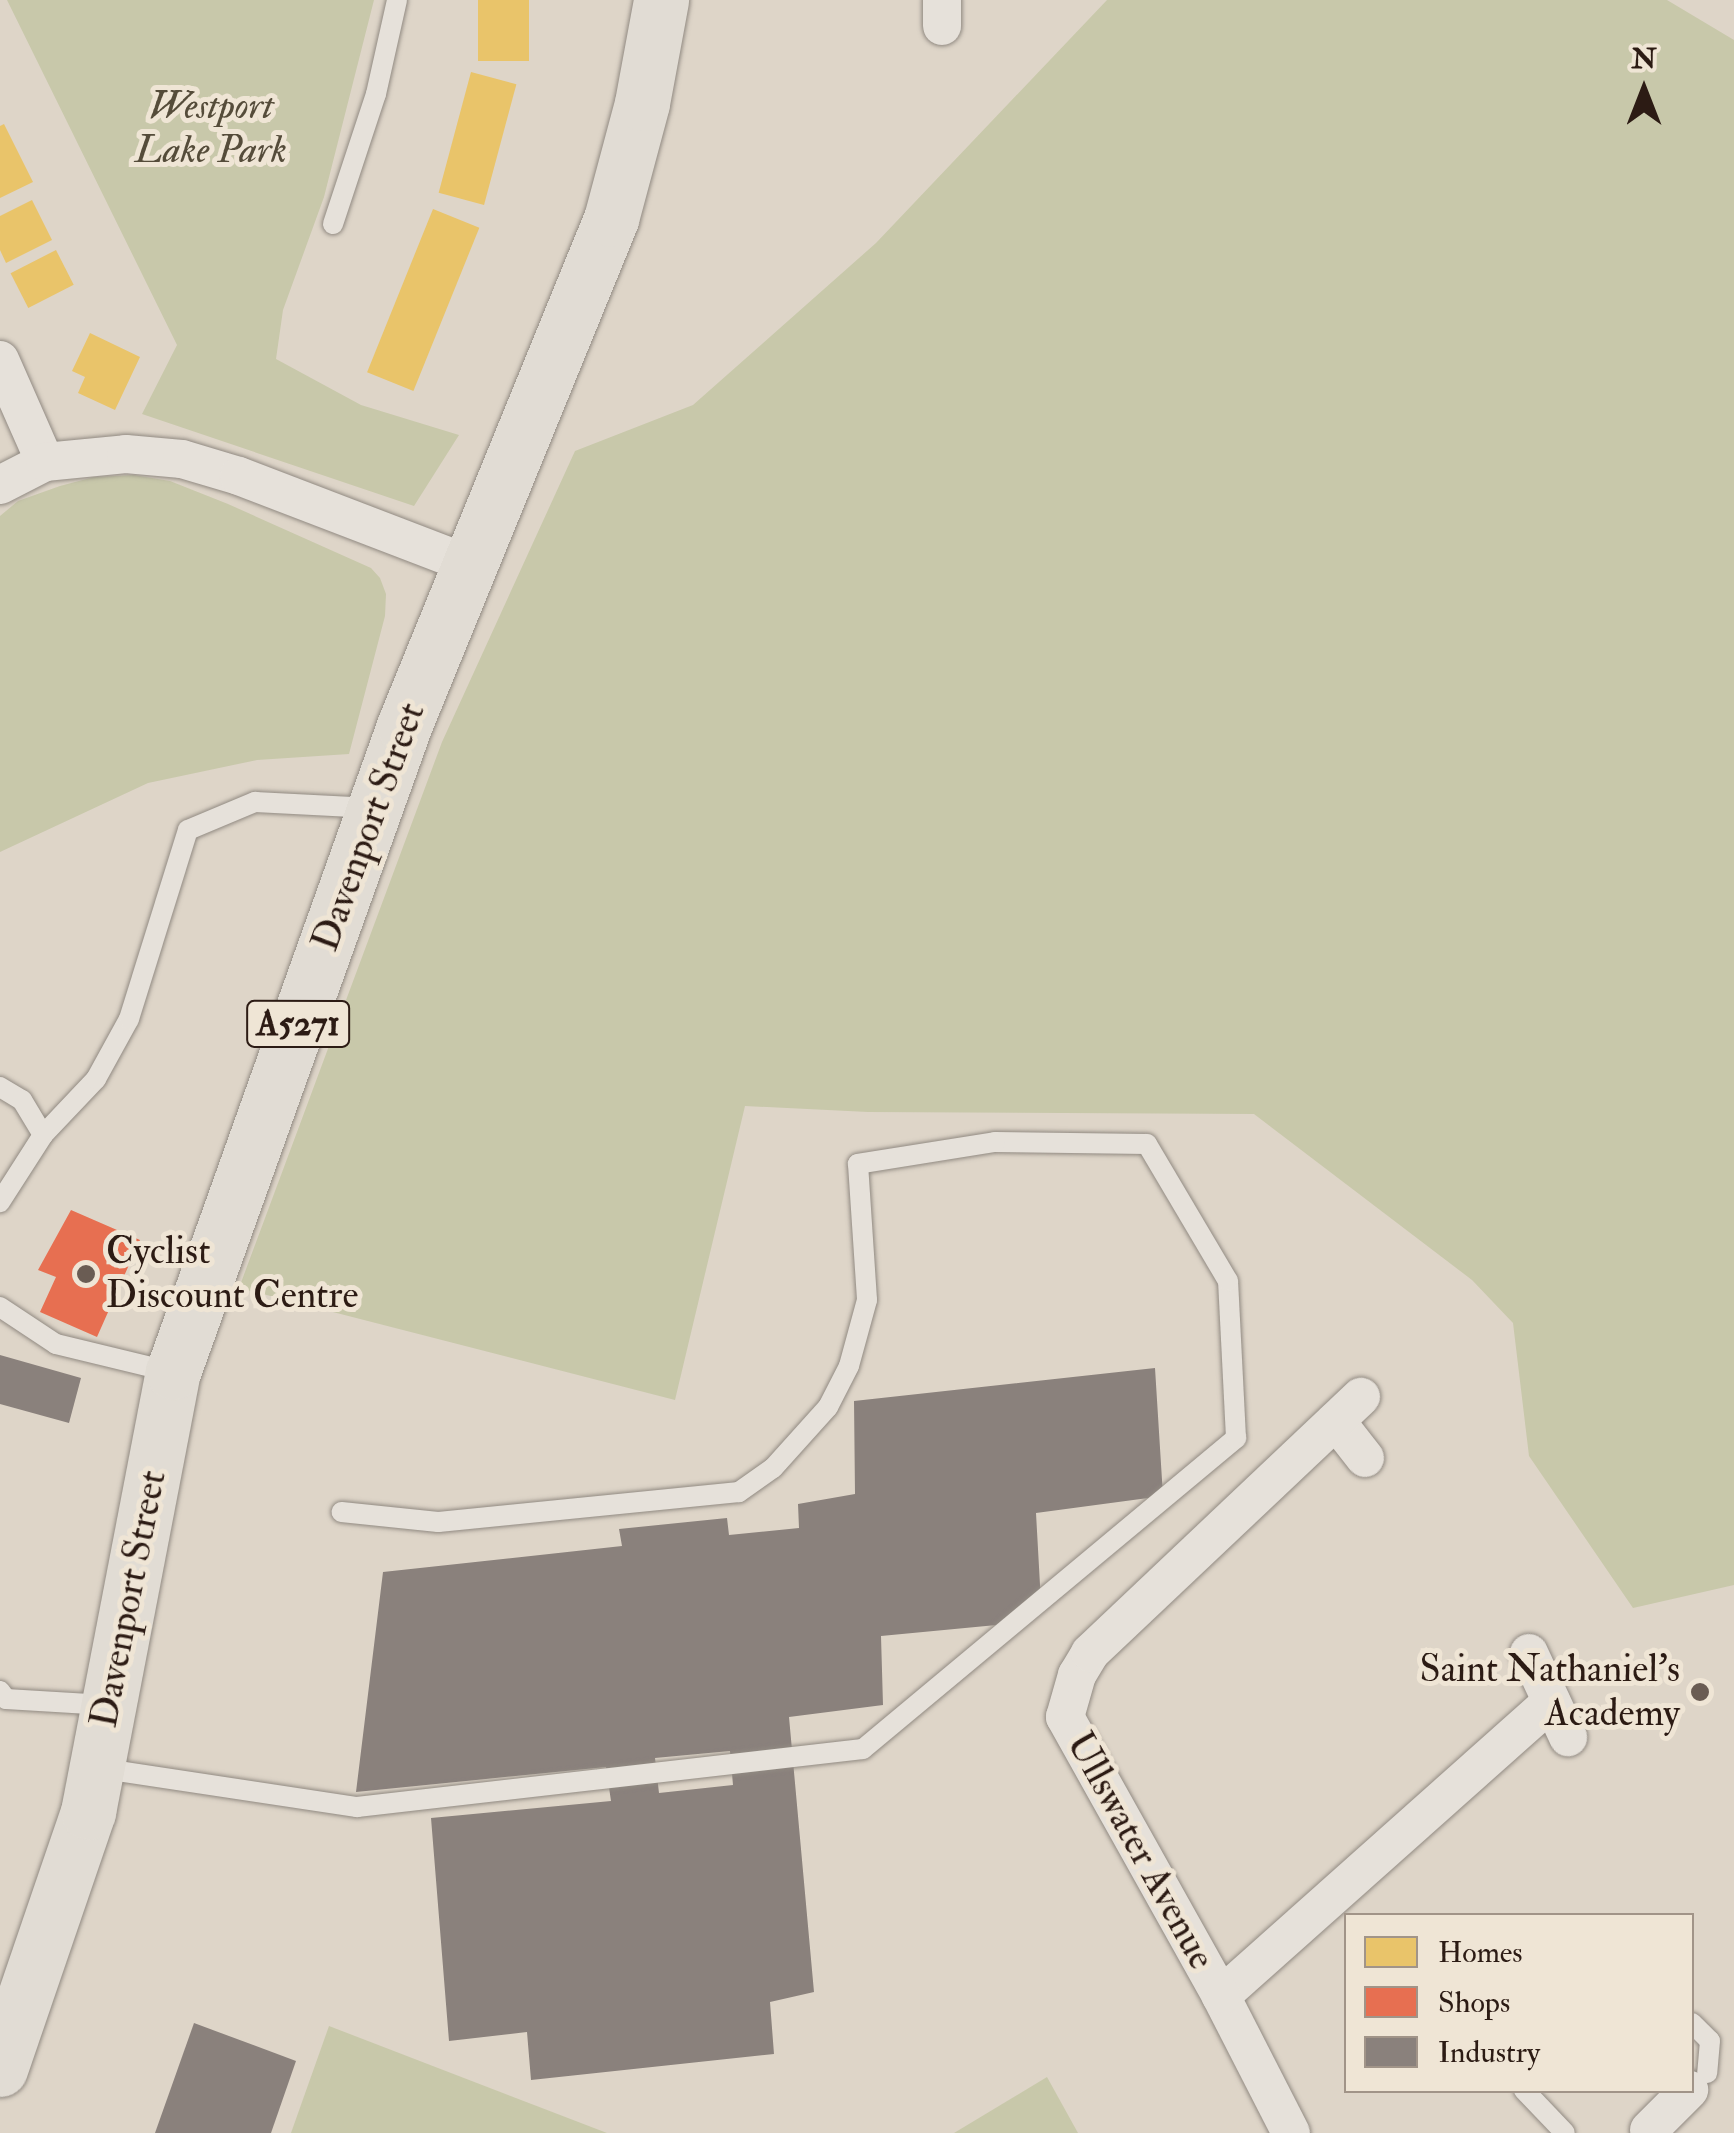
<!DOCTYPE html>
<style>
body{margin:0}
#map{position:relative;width:1734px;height:2133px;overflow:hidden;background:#ded5c8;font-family:"IM FELL Double Pica",serif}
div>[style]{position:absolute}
.green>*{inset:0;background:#c8c8aa}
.homes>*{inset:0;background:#e9c46a;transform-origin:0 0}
.shops>*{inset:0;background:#e76f51}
.industry>*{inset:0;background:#8a817c}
.roads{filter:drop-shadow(0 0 2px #918a82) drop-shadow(0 0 2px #918a82)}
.lane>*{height:20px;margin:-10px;padding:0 10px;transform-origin:10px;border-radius:10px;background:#e6e1da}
.street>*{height:38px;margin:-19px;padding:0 19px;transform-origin:19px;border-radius:19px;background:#e6e1da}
.primary>*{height:55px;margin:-27.5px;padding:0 27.5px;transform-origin:27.5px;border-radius:27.5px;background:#e1dcd4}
.dots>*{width:28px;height:28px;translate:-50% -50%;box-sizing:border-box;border:5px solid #efe5d5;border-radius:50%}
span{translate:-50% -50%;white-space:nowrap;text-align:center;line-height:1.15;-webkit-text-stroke:10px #efe5d5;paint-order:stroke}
.shield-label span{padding:2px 8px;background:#efe5d5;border:2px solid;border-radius:8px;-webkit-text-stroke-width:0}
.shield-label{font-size:35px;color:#2c1b14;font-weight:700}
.park-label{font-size:38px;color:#554c3a;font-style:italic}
.street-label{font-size:38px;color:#2c1b14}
.poi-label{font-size:38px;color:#2c1b14}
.left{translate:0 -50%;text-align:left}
.right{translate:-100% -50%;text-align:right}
.legend{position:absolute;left:1344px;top:1913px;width:350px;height:180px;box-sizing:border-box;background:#efe5d5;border:2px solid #a19488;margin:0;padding:12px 18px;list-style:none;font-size:30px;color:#2c1b14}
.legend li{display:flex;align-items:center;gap:20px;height:50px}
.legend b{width:50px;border:2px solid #a19488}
.north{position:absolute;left:1594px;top:40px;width:100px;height:100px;-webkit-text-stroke:8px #efe5d5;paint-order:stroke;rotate:0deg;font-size:28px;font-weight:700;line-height:40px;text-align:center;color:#2c1b14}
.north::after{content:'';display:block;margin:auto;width:35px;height:45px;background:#2c1b14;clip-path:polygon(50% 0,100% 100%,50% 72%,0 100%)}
</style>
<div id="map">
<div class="green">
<i style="clip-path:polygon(7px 0,374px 0,324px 197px,283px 310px,276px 359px,361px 405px,459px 435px,414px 506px,142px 414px,177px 345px)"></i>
<i style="clip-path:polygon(1107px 0,1667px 0,1734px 40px,1734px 1585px,1633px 1608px,1529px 1456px,1513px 1323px,1472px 1280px,1254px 1114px,868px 1112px,745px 1106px,675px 1400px,239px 1288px,442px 742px,575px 451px,693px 405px,876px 243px)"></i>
<i style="clip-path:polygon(134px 475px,170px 481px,228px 504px,371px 568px,380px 578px,386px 594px,385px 616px,349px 754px,257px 760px,148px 783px,0 852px,0 516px,18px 501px,60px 486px,94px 477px)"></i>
<i style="clip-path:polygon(329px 2026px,607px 2133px,291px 2133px)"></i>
<i style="clip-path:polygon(1047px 2077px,1078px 2133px,954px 2133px)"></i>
</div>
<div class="homes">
<i style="left:478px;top:0;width:51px;height:61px"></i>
<i style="left:471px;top:72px;width:47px;height:125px;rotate:15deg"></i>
<i style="clip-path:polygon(4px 124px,33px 182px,0 198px,0 126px)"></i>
<i style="clip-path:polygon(32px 200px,52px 240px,6px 263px,0 250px,0 216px)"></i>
<i style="left:433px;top:209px;width:50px;height:176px;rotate:22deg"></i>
<i style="left:56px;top:250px;width:39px;height:51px;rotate:63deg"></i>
<i style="clip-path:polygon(90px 333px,140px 357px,115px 410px,78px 393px,85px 377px,72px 371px)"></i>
</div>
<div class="shops">
<i style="clip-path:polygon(71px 1210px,140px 1240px,97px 1337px,40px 1312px,56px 1277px,38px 1270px)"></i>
</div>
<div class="industry">
<i style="clip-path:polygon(0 1355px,81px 1378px,69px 1423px,0 1404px)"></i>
<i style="clip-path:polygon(evenodd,1155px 1368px,1163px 1496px,1036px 1513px,1041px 1603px,1007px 1624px,881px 1636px,883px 1705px,789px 1717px,814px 1992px,770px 2002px,774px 2054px,531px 2080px,527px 2032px,449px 2041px,431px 1818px,611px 1801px,606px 1767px,356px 1792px,383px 1572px,622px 1546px,619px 1529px,727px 1518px,729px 1535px,799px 1528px,798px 1504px,855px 1494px,854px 1401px,1155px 1368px,730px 1751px,733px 1785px,659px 1793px,655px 1758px,730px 1751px)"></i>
<i style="clip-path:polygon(194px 2023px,296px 2061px,271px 2133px,155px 2133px)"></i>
</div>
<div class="roads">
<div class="lane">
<i style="left:333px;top:224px;width:137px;rotate:-71.7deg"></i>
<i style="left:376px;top:94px;width:96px;rotate:-77.4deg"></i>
<i style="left:0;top:1087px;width:26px;rotate:31deg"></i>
<i style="left:22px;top:1100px;width:41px;rotate:59deg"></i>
<i style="left:43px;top:1135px;width:80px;rotate:122.7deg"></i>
<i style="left:43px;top:1135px;width:77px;rotate:-46.6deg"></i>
<i style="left:96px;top:1079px;width:68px;rotate:-61.2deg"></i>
<i style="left:129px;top:1019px;width:198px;rotate:-72.7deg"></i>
<i style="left:188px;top:830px;width:73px;rotate:-22.7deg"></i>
<i style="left:255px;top:802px;width:117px;rotate:2.9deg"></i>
<i style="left:0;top:1307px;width:67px;rotate:33.5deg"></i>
<i style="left:56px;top:1344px;width:119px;rotate:13.6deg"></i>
<i style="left:0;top:1691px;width:10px;rotate:53deg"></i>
<i style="left:6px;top:1699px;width:100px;rotate:3.4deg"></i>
<i style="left:98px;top:1768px;width:262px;rotate:8.6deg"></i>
<i style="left:357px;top:1807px;width:509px;rotate:-6.54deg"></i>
<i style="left:863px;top:1749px;width:486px;rotate:-39.8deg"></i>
<i style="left:1236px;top:1438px;width:157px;rotate:-92.9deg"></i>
<i style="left:1228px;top:1281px;width:159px;rotate:-120.6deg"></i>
<i style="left:1147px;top:1144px;width:152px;rotate:-179.2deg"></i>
<i style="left:995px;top:1142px;width:139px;rotate:170.9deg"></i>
<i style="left:858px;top:1164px;width:136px;rotate:86.2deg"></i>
<i style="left:867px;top:1300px;width:68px;rotate:105.3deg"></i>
<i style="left:849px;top:1366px;width:46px;rotate:117.1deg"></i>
<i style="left:828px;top:1407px;width:82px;rotate:132deg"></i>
<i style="left:773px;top:1468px;width:42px;rotate:144.8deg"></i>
<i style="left:739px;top:1492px;width:302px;rotate:174.3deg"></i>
<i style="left:438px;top:1522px;width:97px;rotate:-174.1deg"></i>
<i style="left:1692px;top:2023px;width:25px;rotate:45deg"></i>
<i style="left:1710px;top:2041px;width:32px;rotate:95deg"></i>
<i style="left:1524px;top:2090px;width:59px;rotate:46.4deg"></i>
</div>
<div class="street">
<i style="left:942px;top:0;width:26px;rotate:90deg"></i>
<i style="left:0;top:360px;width:111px;rotate:66.2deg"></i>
<i style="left:0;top:485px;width:51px;rotate:-27.1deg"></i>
<i style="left:45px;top:462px;width:81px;rotate:-5.6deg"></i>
<i style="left:126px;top:454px;width:56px;rotate:5.1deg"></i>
<i style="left:182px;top:459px;width:59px;rotate:16.6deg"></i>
<i style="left:239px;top:476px;width:245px;rotate:21deg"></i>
<i style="left:1336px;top:1421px;width:47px;rotate:51.9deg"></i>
<i style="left:1529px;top:1653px;width:93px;rotate:65.1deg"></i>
<i style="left:1221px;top:1996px;width:442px;rotate:-41.7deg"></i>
<i style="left:1649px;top:2130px;width:57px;rotate:-45deg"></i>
<i style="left:1291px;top:2133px;width:154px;rotate:-117.1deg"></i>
<i style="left:1221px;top:1996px;width:320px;rotate:-119.2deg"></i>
<i style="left:1065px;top:1717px;width:44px;rotate:-74.1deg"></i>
<i style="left:1077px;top:1675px;width:26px;rotate:-59deg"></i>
<i style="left:1090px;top:1653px;width:373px;rotate:-43.4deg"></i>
</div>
<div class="primary">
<i style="left:0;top:2069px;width:272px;rotate:-71.1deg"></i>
<i style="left:88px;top:1812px;width:448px;rotate:-79.1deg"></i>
<i style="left:173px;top:1372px;width:686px;rotate:-70.32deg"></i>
<i style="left:404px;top:726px;width:548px;rotate:-67.79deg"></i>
<i style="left:611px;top:219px;width:120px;rotate:-75deg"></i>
<i style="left:642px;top:103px;width:105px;rotate:-79.5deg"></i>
</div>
</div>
<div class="dots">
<i style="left:86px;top:1274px;background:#6a5c53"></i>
<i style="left:1700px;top:1692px;background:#6a5c53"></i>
</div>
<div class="shield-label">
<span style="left:298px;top:1024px">A5271</span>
</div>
<div class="park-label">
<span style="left:211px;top:129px">Westport<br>Lake Park</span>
</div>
<div class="street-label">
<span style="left:369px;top:827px;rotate:-70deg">Davenport Street</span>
<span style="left:129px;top:1599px;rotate:-79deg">Davenport Street</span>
<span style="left:1140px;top:1851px;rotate:61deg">Ullswater Avenue</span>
</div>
<div class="poi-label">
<span class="left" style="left:106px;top:1274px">Cyclist<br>Discount Centre</span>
<span class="right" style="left:1680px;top:1692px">Saint Nathaniel's<br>Academy</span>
</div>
<ul class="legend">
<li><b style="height:28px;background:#e9c46a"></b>Homes</li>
<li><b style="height:28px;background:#e76f51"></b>Shops</li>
<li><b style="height:28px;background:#8a817c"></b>Industry</li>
</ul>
<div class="north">N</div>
</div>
